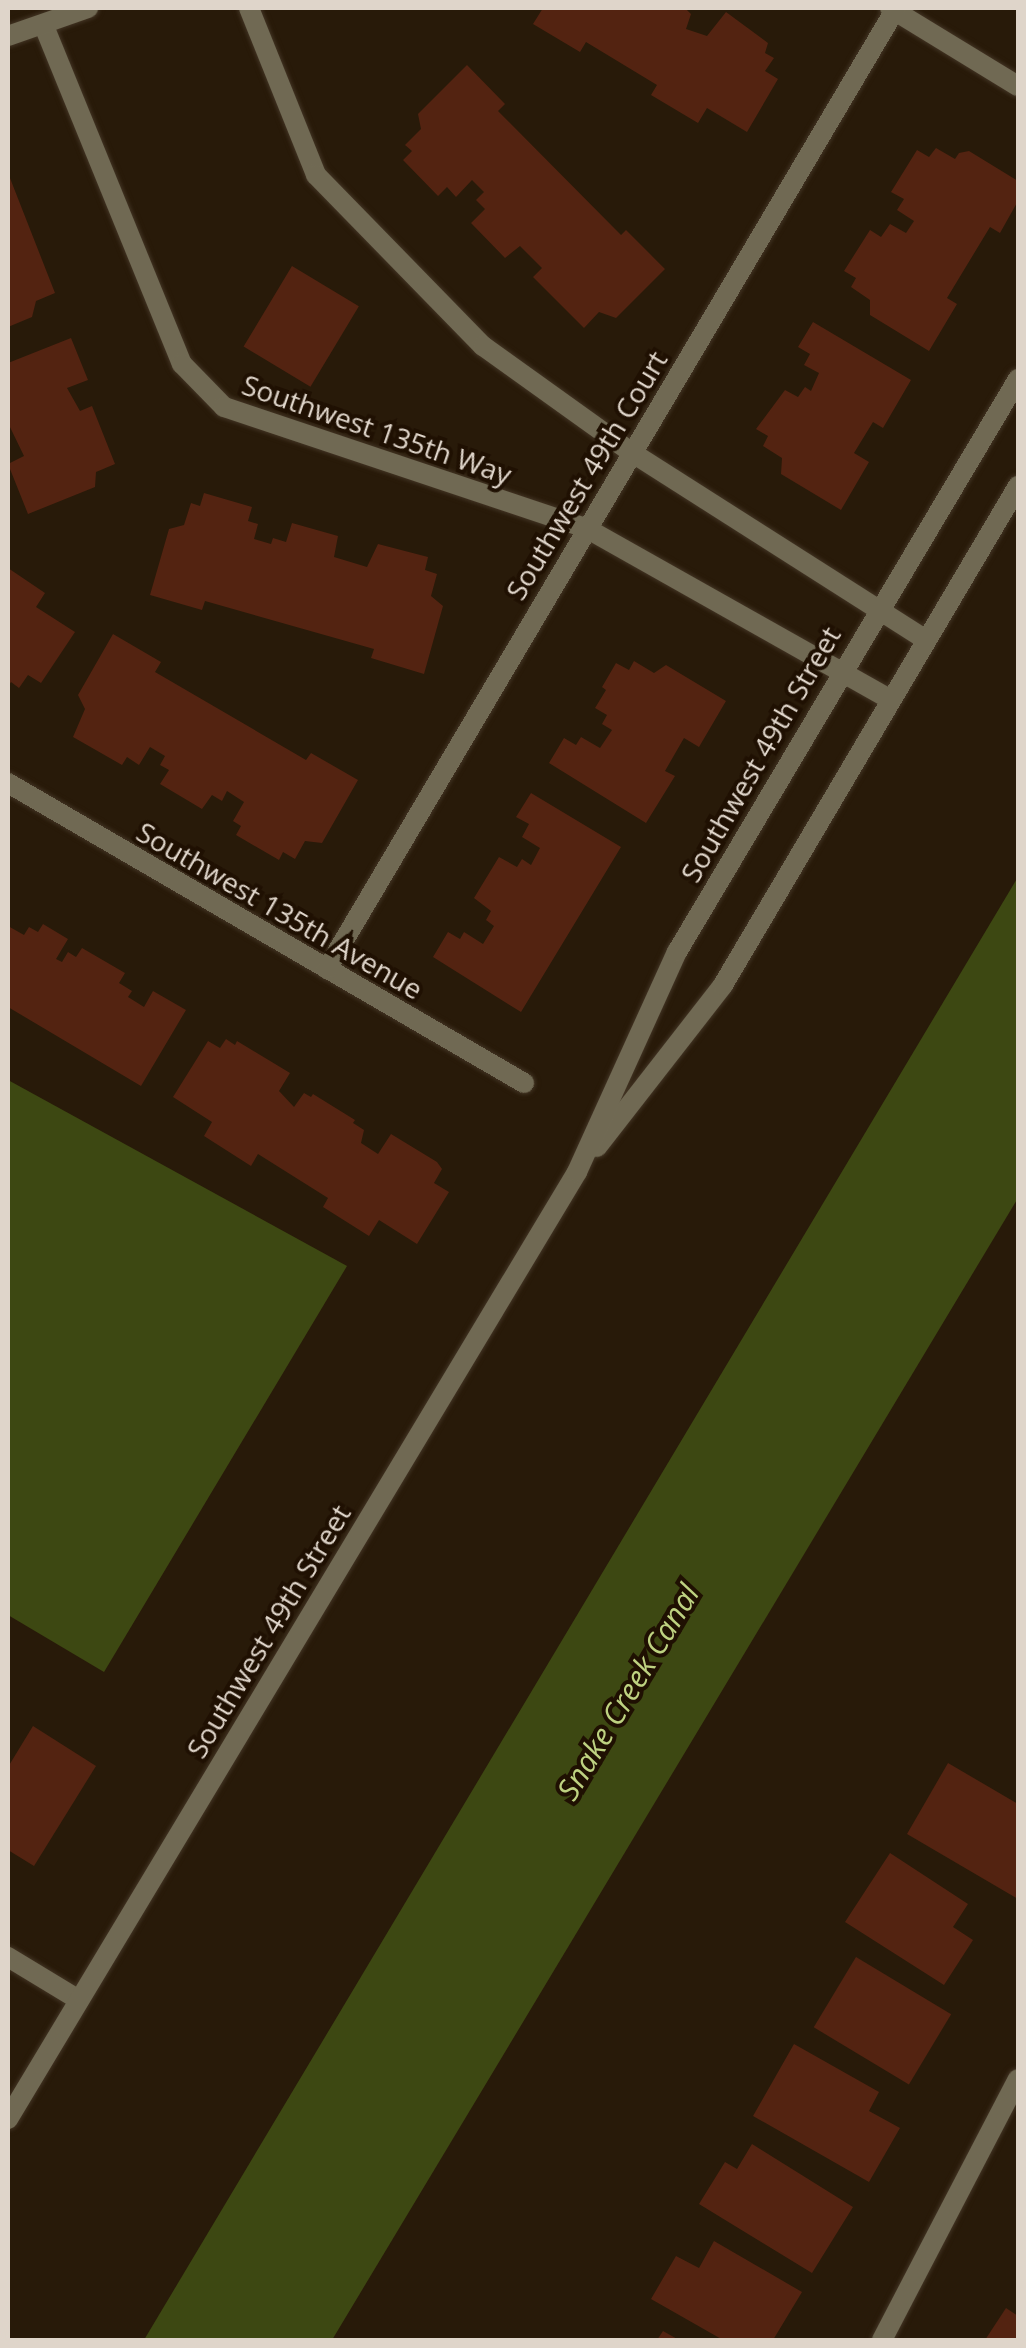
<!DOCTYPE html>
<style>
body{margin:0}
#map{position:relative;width:1026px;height:2348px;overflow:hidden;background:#281a09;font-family:"Open Sans",sans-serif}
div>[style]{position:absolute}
.water>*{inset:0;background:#3d4812}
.building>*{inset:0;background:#532311;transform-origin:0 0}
.roads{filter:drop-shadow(0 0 2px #423424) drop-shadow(0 0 2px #423424)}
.street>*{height:20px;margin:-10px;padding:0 10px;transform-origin:10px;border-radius:10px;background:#706953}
span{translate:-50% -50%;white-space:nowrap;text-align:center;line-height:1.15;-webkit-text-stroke:8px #1f1002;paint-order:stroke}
.street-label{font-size:28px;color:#dfd5ca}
.water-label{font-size:30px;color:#bed281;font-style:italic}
.frame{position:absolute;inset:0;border:10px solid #dfd5ca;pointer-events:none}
</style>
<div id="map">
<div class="water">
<i style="clip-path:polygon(1018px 877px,1018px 1198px,332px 2340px,144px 2340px)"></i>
<i style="clip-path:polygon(8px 1080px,347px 1266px,104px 1672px,8px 1615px)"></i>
</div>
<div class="building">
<i style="clip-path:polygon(543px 8px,685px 8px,691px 14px,686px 29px,707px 36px,726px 12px,768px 43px,765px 53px,774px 58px,765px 71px,778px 79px,747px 132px,707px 108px,698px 123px,651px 95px,657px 85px,586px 42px,580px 52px,533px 24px)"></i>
<i style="clip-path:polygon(467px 65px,505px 104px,498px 111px,621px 235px,626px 230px,665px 269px,616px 318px,599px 312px,584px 328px,533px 277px,542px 268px,520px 246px,505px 258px,471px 223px,485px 209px,476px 200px,484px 192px,472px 180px,456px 197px,447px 187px,438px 196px,403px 160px,412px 151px,405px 145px,421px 129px,418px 114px)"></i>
<i style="clip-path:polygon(936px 148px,955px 159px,959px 153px,969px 151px,1018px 181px,1018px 201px,1000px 233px,990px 227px,947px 298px,957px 304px,929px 351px,870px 315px,870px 300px,851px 287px,856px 278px,844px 271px,870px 230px,881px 237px,890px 224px,906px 233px,914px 221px,897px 210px,904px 199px,891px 192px,917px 150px,929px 157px)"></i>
<i style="clip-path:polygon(8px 173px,55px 293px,36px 301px,32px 317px,8px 327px)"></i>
<i style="left:292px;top:266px;width:78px;height:94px;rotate:31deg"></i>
<i style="clip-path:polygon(813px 322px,911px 380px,883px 428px,873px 422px,854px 453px,869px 462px,841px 510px,781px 474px,782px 458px,763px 446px,768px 436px,756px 429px,785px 390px,798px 397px,805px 387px,811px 391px,819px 373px,804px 365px,810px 354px,798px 347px)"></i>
<i style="clip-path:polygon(71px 338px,88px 380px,67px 388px,80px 411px,92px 406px,115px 464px,96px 472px,95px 487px,28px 514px,8px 464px,24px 456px,8px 423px,8px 363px)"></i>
<i style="clip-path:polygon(204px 493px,252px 507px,248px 521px,258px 524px,254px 539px,271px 544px,273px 538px,286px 542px,292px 523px,338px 536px,334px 557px,367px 567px,378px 544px,428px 557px,425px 570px,437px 574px,431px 596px,443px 606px,424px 674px,371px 658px,374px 649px,205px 601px,202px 610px,150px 595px,169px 529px,184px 525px,191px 503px,200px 506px)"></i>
<i style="clip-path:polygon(8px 568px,45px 593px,36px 607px,75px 632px,41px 683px,28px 675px,19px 688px,11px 682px,8px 687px)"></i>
<i style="clip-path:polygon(113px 634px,161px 662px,155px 672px,306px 760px,311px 753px,358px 780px,322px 843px,305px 841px,295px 859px,283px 852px,279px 860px,236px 835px,241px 826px,233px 821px,244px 802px,227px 791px,222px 801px,212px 795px,202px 809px,160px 784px,169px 770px,160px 765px,165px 756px,150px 747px,139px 765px,127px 757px,122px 765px,73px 737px,85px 709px,78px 695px)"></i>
<i style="clip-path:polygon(634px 661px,654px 673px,666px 665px,726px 701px,699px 747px,684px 738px,665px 771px,675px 776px,646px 823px,549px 763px,564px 738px,576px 745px,581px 737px,600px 748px,612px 730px,602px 724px,607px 715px,595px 708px,606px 690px,602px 687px,616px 663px,629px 670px)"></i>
<i style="clip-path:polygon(531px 793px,621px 847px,521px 1012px,433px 957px,448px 932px,460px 939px,464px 932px,483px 944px,494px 926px,486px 920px,491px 911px,474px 898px,499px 857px,517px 867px,522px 859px,531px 865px,540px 848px,522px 837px,529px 824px,516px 817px)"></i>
<i style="clip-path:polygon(43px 924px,68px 939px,56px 959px,62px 962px,68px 952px,76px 957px,82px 948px,125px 973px,119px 983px,132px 991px,128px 997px,144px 1007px,153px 991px,186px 1010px,141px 1086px,8px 1007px,8px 926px,24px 935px,29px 927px,38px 932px)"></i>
<i style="clip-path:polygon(226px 1039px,235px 1045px,237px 1041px,290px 1073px,279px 1091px,294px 1107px,304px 1093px,311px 1097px,313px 1094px,355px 1120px,353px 1123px,364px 1130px,361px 1143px,378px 1154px,391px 1134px,437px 1162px,442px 1169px,434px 1183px,449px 1192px,417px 1244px,379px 1220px,369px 1236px,323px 1207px,328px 1198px,258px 1154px,251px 1166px,204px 1136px,212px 1122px,173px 1097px,208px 1041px,220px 1048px)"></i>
<i style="clip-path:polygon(33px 1726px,96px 1766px,34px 1866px,8px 1850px,8px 1767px)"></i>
<i style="clip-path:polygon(948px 1763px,1018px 1804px,1018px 1899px,907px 1834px)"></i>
<i style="clip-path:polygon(890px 1853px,968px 1904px,953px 1927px,973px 1940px,944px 1985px,845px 1922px)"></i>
<i style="left:856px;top:1957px;width:111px;height:82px;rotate:31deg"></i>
<i style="clip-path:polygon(794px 2044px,879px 2092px,869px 2111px,900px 2128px,869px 2182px,753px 2116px)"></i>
<i style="clip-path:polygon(752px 2144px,853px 2207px,812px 2273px,699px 2204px,725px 2162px,737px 2169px)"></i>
<i style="clip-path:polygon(714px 2241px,802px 2292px,773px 2340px,723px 2340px,651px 2299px,676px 2256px,699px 2268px)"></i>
<i style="clip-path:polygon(1006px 2308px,1018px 2316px,1018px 2340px,985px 2340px)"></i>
<i style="clip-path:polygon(663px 2331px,679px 2340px,657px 2340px)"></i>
</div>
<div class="roads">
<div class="street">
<i style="left:249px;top:8px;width:180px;rotate:68.1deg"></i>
<i style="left:316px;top:175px;width:239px;rotate:45.7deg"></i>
<i style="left:483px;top:346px;width:182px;rotate:35.6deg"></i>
<i style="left:631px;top:452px;width:350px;rotate:32.5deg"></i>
<i style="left:890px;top:8px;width:150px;rotate:31.4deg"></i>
<i style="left:44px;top:26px;width:365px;rotate:67.8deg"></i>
<i style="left:182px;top:364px;width:60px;rotate:45.7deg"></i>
<i style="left:224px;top:407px;width:382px;rotate:18.5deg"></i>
<i style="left:586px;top:528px;width:348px;rotate:29.4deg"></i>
<i style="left:8px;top:36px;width:85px;rotate:-19.3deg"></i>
<i style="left:8px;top:783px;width:597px;rotate:30.17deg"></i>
<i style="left:327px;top:969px;width:1115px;rotate:-59.36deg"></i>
<i style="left:597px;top:1147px;width:205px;rotate:-52.1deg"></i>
<i style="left:723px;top:985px;width:580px;rotate:-59.41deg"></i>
<i style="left:8px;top:1957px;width:83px;rotate:31.2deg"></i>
<i style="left:8px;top:2119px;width:1105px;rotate:-59deg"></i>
<i style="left:577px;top:1172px;width:242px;rotate:-65.6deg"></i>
<i style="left:677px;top:952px;width:667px;rotate:-59.24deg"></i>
<i style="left:882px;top:2340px;width:294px;rotate:-62.5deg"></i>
</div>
</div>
<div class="street-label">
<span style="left:377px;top:429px;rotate:19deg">Southwest 135th Way</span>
<span style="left:586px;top:475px;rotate:-59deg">Southwest 49th Court</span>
<span style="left:760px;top:754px;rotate:-60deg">Southwest 49th Street</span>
<span style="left:280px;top:910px;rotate:30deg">Southwest 135th Avenue</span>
<span style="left:268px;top:1631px;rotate:-59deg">Southwest 49th Street</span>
</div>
<div class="water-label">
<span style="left:628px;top:1692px;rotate:-59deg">Snake Creek Canal</span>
</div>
<div class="frame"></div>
</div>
